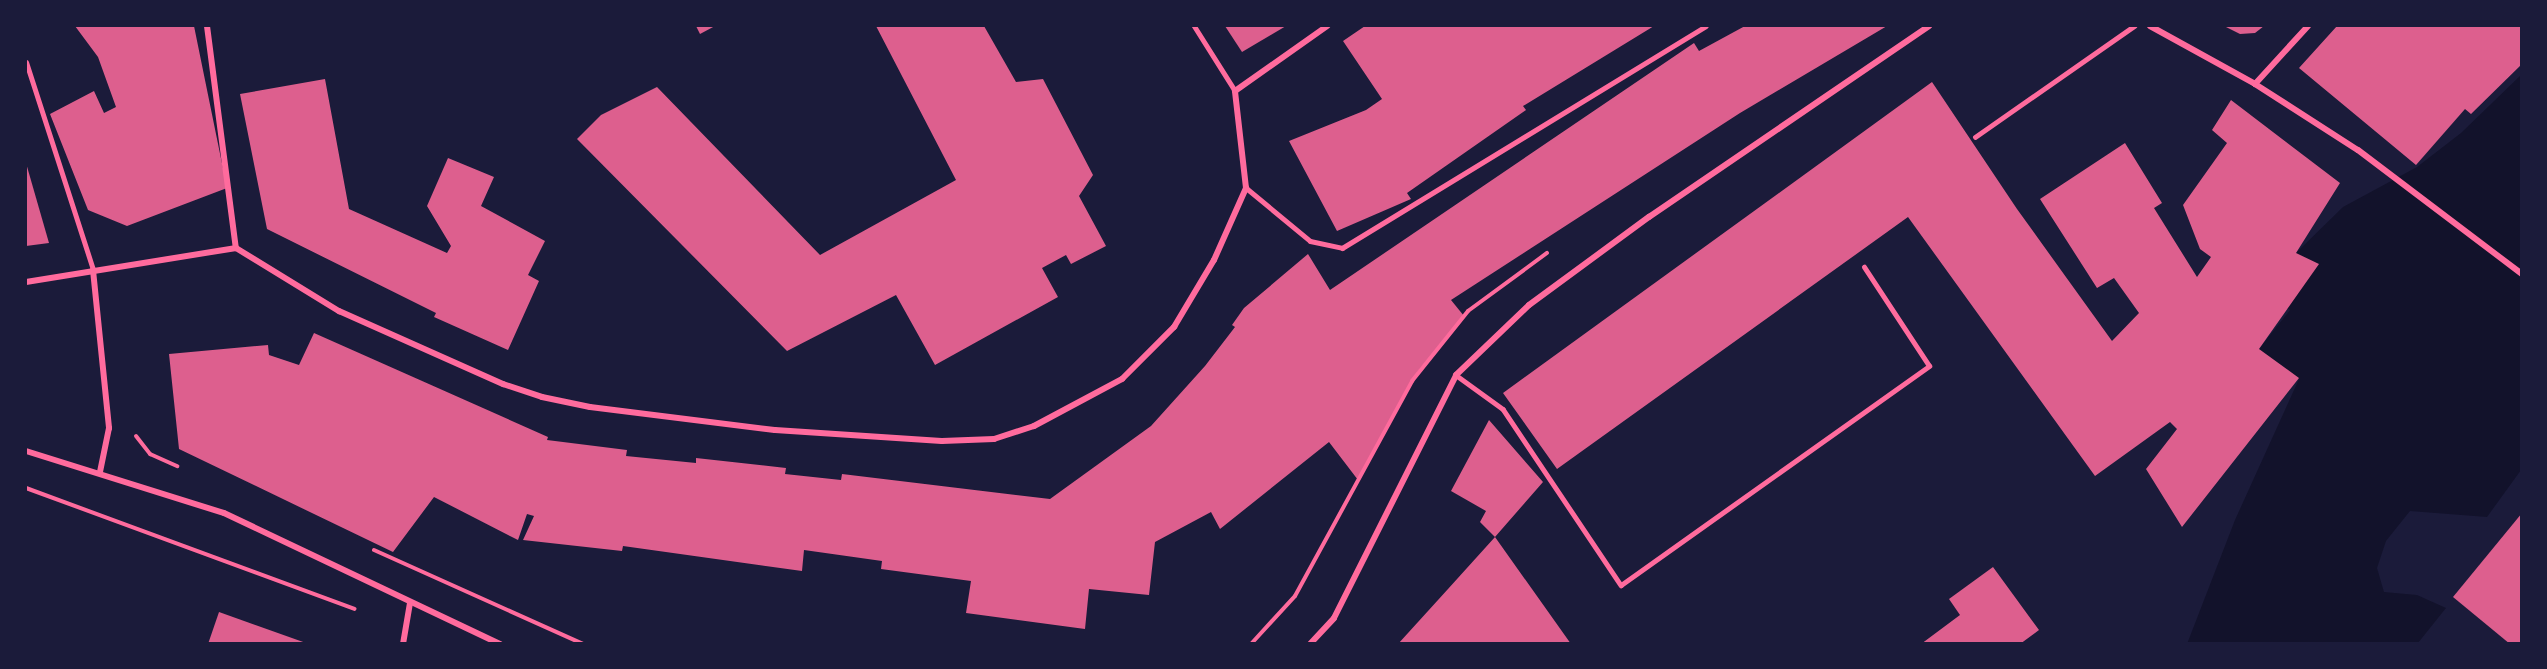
<!DOCTYPE html>
<style>
body{margin:0}
#map{position:relative;width:2547px;height:669px;overflow:hidden;background:#1b1b3a;font-family:Mulish,sans-serif}
div>[style]{position:absolute}
.water>*{inset:0;background:#12122b}
.building>*{inset:0;background:#dd5f8e}
.path>*{height:4px;margin:-2px;padding:0 2px;transform-origin:2px;border-radius:2px;background:#ff6b9d}
.service>*{height:4.5px;margin:-2.25px;padding:0 2.25px;transform-origin:2.25px;border-radius:2.25px;background:#ff6b9d}
.pedestrian>*{height:5px;margin:-2.5px;padding:0 2.5px;transform-origin:2.5px;border-radius:2.5px;background:#ff6b9d}
.minor>*{height:6px;margin:-3px;padding:0 3px;transform-origin:3px;border-radius:3px;background:#ff6b9d}
span{translate:-50% -50%;white-space:nowrap;text-align:center;line-height:1.15;-webkit-text-stroke:5px #1b1b3a;paint-order:stroke}
.frame{position:absolute;inset:0;border:27px solid #1b1b3a;pointer-events:none}
</style>
<div id="map">
<div class="water">
<i style="clip-path:polygon(2521px 75px,2521px 470px,2487px 517px,2410px 511px,2386px 541px,2377px 568px,2384px 592px,2417px 595px,2446px 608px,2418px 643px,2187px 644px,2235px 520px,2299px 379px,2259px 349px,2290px 310px,2269px 297px,2296px 253px,2343px 207px,2417px 167px,2461px 133px)"></i>
</div>
<div class="building">
<i style="clip-path:polygon(75px 26px,194px 26px,227px 188px,127px 226px,88px 210px,50px 114px,94px 91px,104px 113px,116px 107px,98px 57px)"></i>
<i style="clip-path:polygon(696px 26px,715px 26px,700px 34px)"></i>
<i style="clip-path:polygon(876px 26px,984px 26px,1016px 82px,1043px 79px,1093px 175px,1079px 196px,1106px 246px,1071px 264px,1066px 255px,1042px 268px,1058px 297px,935px 365px,896px 295px,787px 351px,577px 139px,601px 115px,657px 87px,820px 255px,956px 180px)"></i>
<i style="clip-path:polygon(1225px 26px,1286px 26px,1242px 52px)"></i>
<i style="clip-path:polygon(1365px 26px,1654px 26px,1523px 106px,1526px 110px,1407px 193px,1411px 199px,1337px 231px,1289px 141px,1366px 110px,1382px 99px,1343px 41px)"></i>
<i style="clip-path:polygon(1745px 26px,1887px 26px,1740px 113px,1451px 300px,1464px 316px,1418px 371px,1358px 480px,1329px 442px,1220px 529px,1211px 512px,1155px 542px,1149px 595px,1089px 589px,1085px 629px,966px 613px,971px 581px,881px 569px,882px 561px,804px 550px,802px 571px,623px 546px,622px 551px,523px 540px,534px 516px,527px 514px,518px 540px,434px 497px,393px 552px,179px 449px,169px 354px,268px 345px,269px 355px,299px 365px,314px 333px,548px 437px,547px 440px,627px 450px,626px 456px,696px 463px,696px 458px,786px 468px,785px 474px,841px 480px,842px 474px,1050px 499px,1151px 426px,1205px 366px,1235px 327px,1232px 325px,1244px 308px,1308px 254px,1330px 290px,1694px 43px,1699px 51px)"></i>
<i style="clip-path:polygon(2224px 26px,2264px 26px,2255px 33px,2240px 34px)"></i>
<i style="clip-path:polygon(2337px 26px,2522px 26px,2522px 64px,2471px 114px,2465px 109px,2416px 165px,2299px 68px)"></i>
<i style="clip-path:polygon(325px 79px,349px 209px,447px 253px,451px 246px,427px 206px,448px 158px,494px 177px,481px 206px,545px 241px,528px 275px,539px 281px,508px 350px,434px 317px,436px 313px,267px 229px,240px 94px)"></i>
<i style="clip-path:polygon(1932px 82px,2017px 209px,2112px 341px,2139px 313px,2114px 278px,2097px 288px,2040px 199px,2125px 143px,2162px 203px,2154px 208px,2197px 277px,2211px 257px,2200px 249px,2183px 205px,2227px 143px,2212px 130px,2231px 100px,2340px 183px,2296px 253px,2319px 264px,2259px 349px,2299px 378px,2182px 527px,2146px 469px,2177px 429px,2170px 422px,2095px 476px,1908px 217px,1557px 469px,1503px 393px)"></i>
<i style="clip-path:polygon(26px 163px,49px 243px,26px 246px)"></i>
<i style="clip-path:polygon(1489px 420px,1543px 482px,1495px 537px,1480px 522px,1486px 511px,1451px 491px)"></i>
<i style="clip-path:polygon(2522px 513px,2522px 644px,2510px 644px,2453px 597px)"></i>
<i style="clip-path:polygon(1495px 537px,1571px 644px,1398px 644px,1448px 589px)"></i>
<i style="clip-path:polygon(1993px 567px,2039px 630px,2020px 644px,1921px 644px,1960px 615px,1949px 599px)"></i>
<i style="clip-path:polygon(219px 612px,306px 643px,306px 644px,208px 644px)"></i>
</div>
<div class="path">
<i style="left:136px;top:436px;width:23px;rotate:52deg"></i>
<i style="left:150px;top:454px;width:30px;rotate:24deg"></i>
<i style="left:26px;top:488px;width:350px;rotate:20.2deg"></i>
<i style="left:374px;top:550px;width:229px;rotate:24.2deg"></i>
<i style="left:1251px;top:644px;width:65px;rotate:-47.5deg"></i>
<i style="left:1295px;top:596px;width:245px;rotate:-61.4deg"></i>
<i style="left:1412px;top:381px;width:90px;rotate:-51.3deg"></i>
<i style="left:1468px;top:311px;width:98px;rotate:-36.3deg"></i>
</div>
<div class="service">
<i style="left:1975px;top:137px;width:194px;rotate:-34.9deg"></i>
<i style="left:1456px;top:375px;width:58px;rotate:35.9deg"></i>
<i style="left:1503px;top:409px;width:212px;rotate:56.2deg"></i>
<i style="left:1621px;top:585px;width:378px;rotate:-35.4deg"></i>
<i style="left:1929px;top:366px;width:118px;rotate:-123.3deg"></i>
</div>
<div class="pedestrian">
<i style="left:1194px;top:26px;width:77px;rotate:57.8deg"></i>
<i style="left:26px;top:62px;width:219px;rotate:72.1deg"></i>
<i style="left:1246px;top:188px;width:83px;rotate:39.6deg"></i>
<i style="left:1310px;top:241px;width:33px;rotate:12deg"></i>
<i style="left:1342px;top:248px;width:426px;rotate:-31.4deg"></i>
</div>
<div class="minor">
<i style="left:207px;top:26px;width:224px;rotate:82.6deg"></i>
<i style="left:2150px;top:26px;width:120px;rotate:28.9deg"></i>
<i style="left:2255px;top:84px;width:122px;rotate:32.7deg"></i>
<i style="left:2358px;top:150px;width:206px;rotate:37.1deg"></i>
<i style="left:2255px;top:84px;width:79px;rotate:-47.6deg"></i>
<i style="left:236px;top:248px;width:121px;rotate:31.5deg"></i>
<i style="left:339px;top:311px;width:180px;rotate:24deg"></i>
<i style="left:503px;top:384px;width:41px;rotate:18.4deg"></i>
<i style="left:542px;top:397px;width:49px;rotate:11.8deg"></i>
<i style="left:590px;top:407px;width:186px;rotate:7.1deg"></i>
<i style="left:775px;top:430px;width:167px;rotate:3.8deg"></i>
<i style="left:942px;top:441px;width:52px;rotate:-2.2deg"></i>
<i style="left:994px;top:439px;width:42px;rotate:-18deg"></i>
<i style="left:1034px;top:426px;width:100px;rotate:-28.1deg"></i>
<i style="left:1122px;top:379px;width:74px;rotate:-45deg"></i>
<i style="left:1174px;top:327px;width:78px;rotate:-59.2deg"></i>
<i style="left:1214px;top:260px;width:79px;rotate:-66deg"></i>
<i style="left:1246px;top:188px;width:98px;rotate:-96.5deg"></i>
<i style="left:1235px;top:91px;width:113px;rotate:-35.2deg"></i>
<i style="left:93px;top:270px;width:159px;rotate:84.2deg"></i>
<i style="left:109px;top:428px;width:45px;rotate:101.6deg"></i>
<i style="left:26px;top:282px;width:213px;rotate:-9.2deg"></i>
<i style="left:26px;top:451px;width:207px;rotate:17.4deg"></i>
<i style="left:224px;top:513px;width:306px;rotate:25.4deg"></i>
<i style="left:403px;top:644px;width:42px;rotate:-80.3deg"></i>
<i style="left:1310px;top:644px;width:35px;rotate:-47deg"></i>
<i style="left:1334px;top:618px;width:272px;rotate:-63.3deg"></i>
<i style="left:1456px;top:375px;width:101px;rotate:-43.8deg"></i>
<i style="left:1529px;top:305px;width:149px;rotate:-36.3deg"></i>
<i style="left:1649px;top:217px;width:339px;rotate:-34.3deg"></i>
</div>
<div class="frame"></div>
</div>
